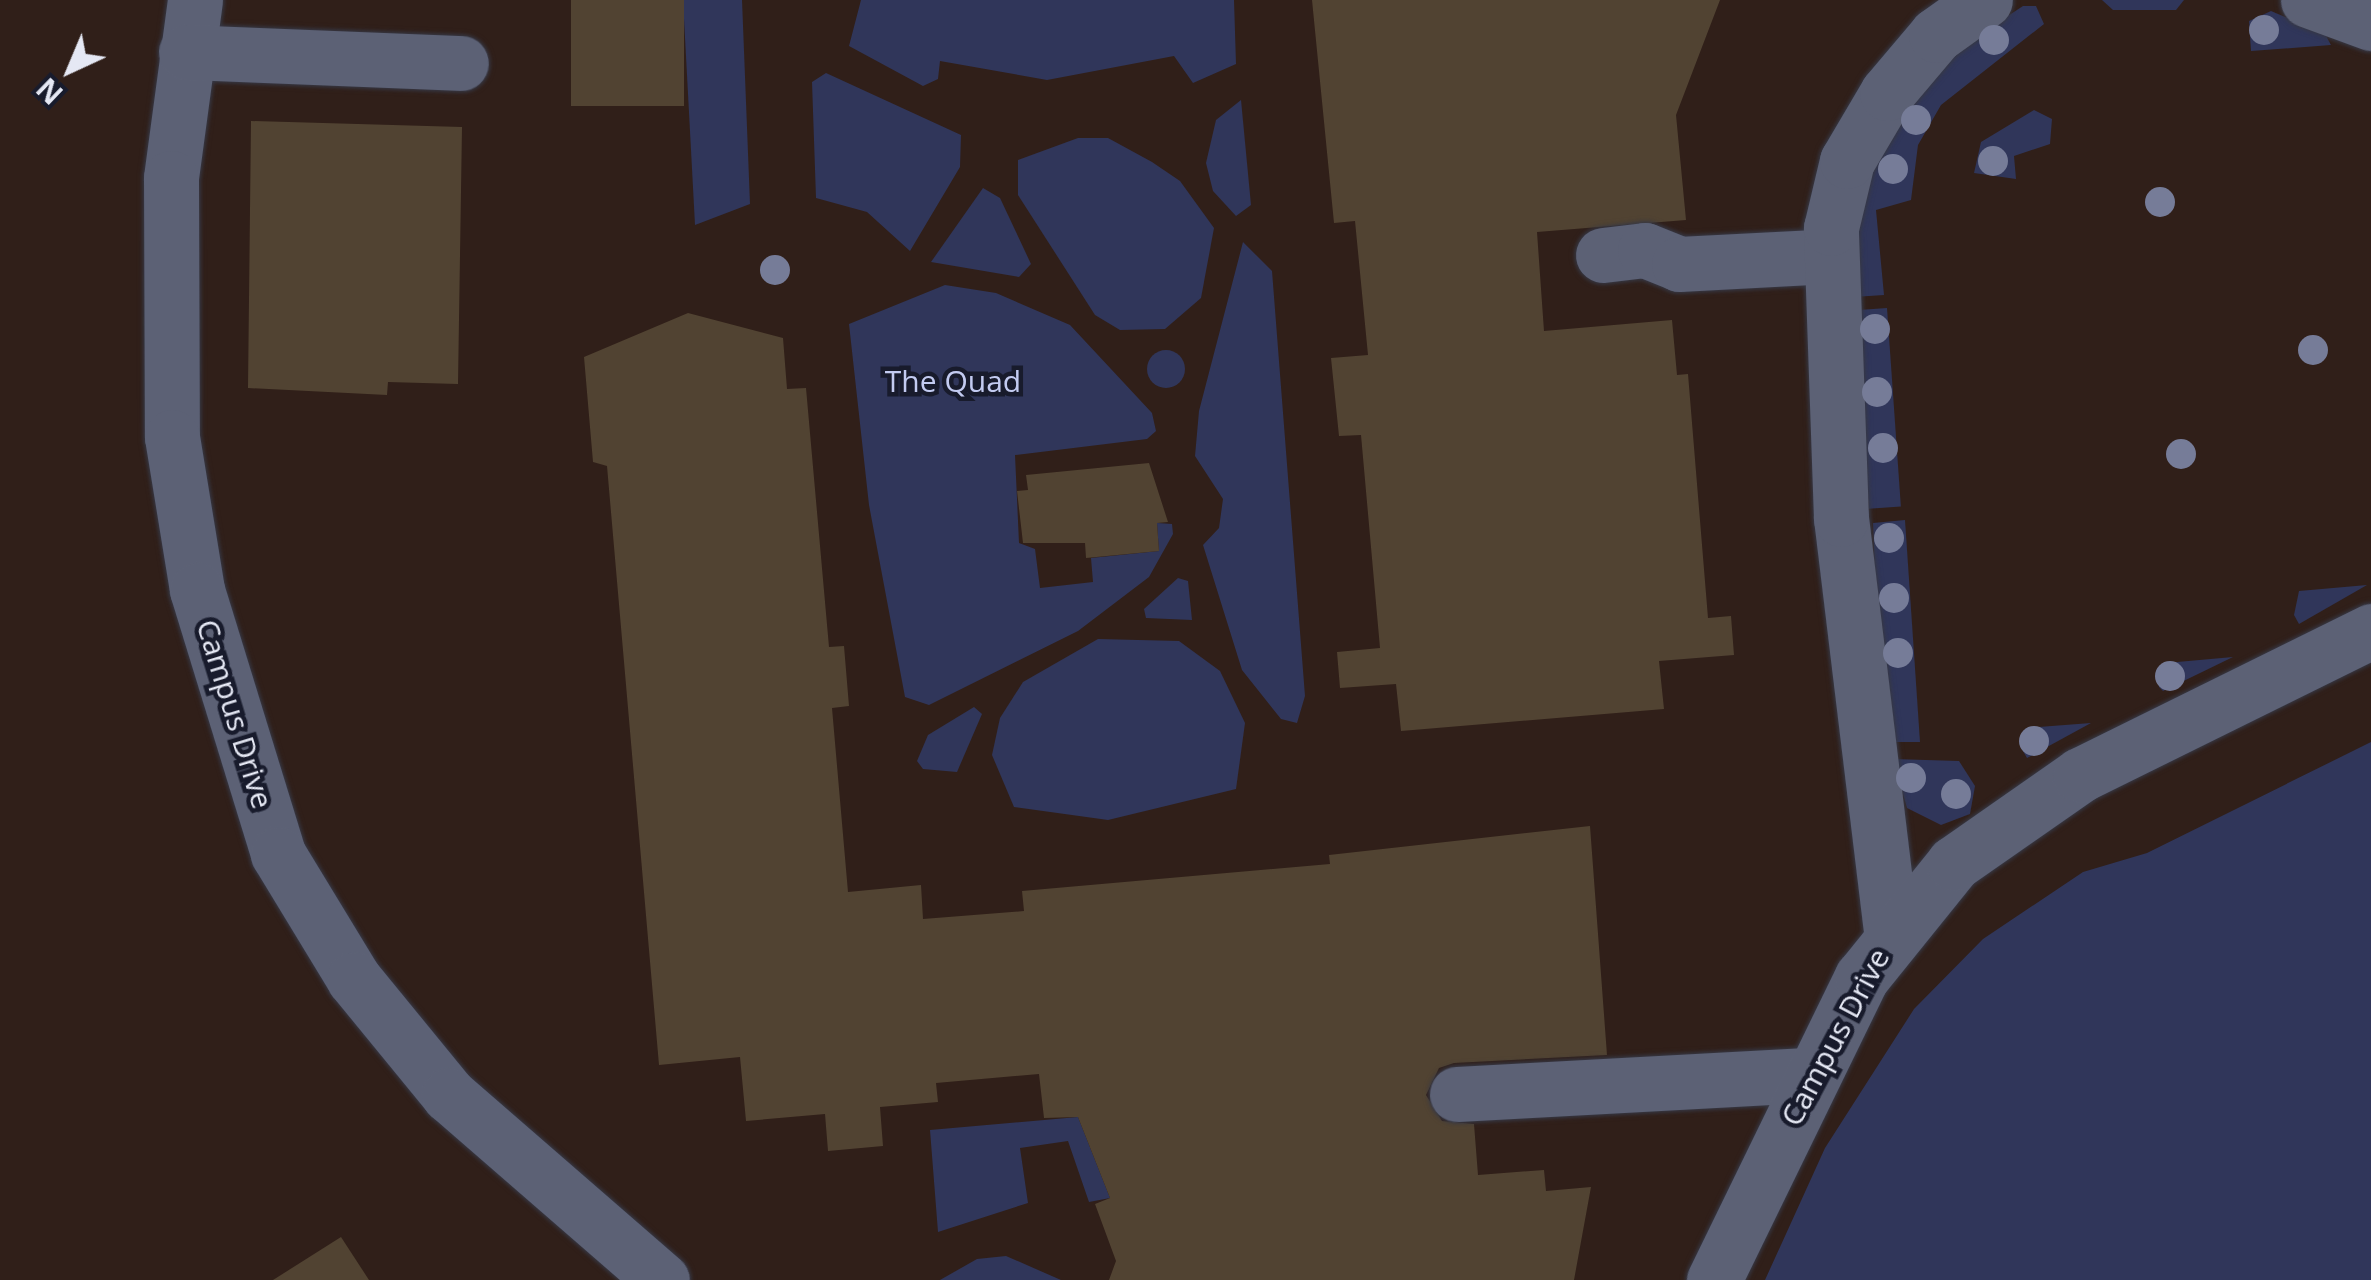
<!DOCTYPE html>
<style>
body{margin:0}
#map{position:relative;width:2371px;height:1280px;overflow:hidden;background:#181b2c;font-family:"Open Sans",sans-serif}
div>[style]{position:absolute}
.education>*{inset:0;background:#301f19}
.green>*{inset:0;background:#30365a;transform-origin:0 0}
.round{border-radius:50%}
.building>*{inset:0;background:#514332;transform-origin:0 0}
.roads{filter:drop-shadow(0 0 2px #363845) drop-shadow(0 0 2px #363845)}
.minor>*{height:55px;margin:-27.5px;padding:0 27.5px;transform-origin:27.5px;border-radius:27.5px;background:#5c6175}
.trees>*{width:30px;height:30px;margin:-15px;border-radius:50%;background:#767c98}
span{translate:-50% -50%;white-space:nowrap;text-align:center;line-height:1.15;-webkit-text-stroke:9px #181b2c;paint-order:stroke}
.park-label{font-size:30px;color:#c3cbf1}
.street-label{font-size:30px;color:#e5e8f4}
.north{position:absolute;left:20px;top:20px;width:100px;height:100px;-webkit-text-stroke:8px #181b2c;paint-order:stroke;rotate:224deg;font-size:28px;font-weight:700;line-height:40px;text-align:center;color:#e5e8f4}
.north::after{content:'';display:block;margin:auto;width:35px;height:45px;background:#e5e8f4;clip-path:polygon(50% 0,100% 100%,50% 72%,0 100%)}
</style>
<div id="map">
<div class="education">
<i style="clip-path:polygon(0 0,2371px 0,2371px 1186px,2332px 1280px,0 1280px)"></i>
</div>
<div class="green">
<i style="clip-path:polygon(683px 0,742px 0,750px 204px,695px 225px)"></i>
<i style="clip-path:polygon(861px 0,1234px 0,1236px 64px,1193px 83px,1174px 56px,1047px 80px,940px 61px,938px 79px,923px 86px,849px 46px)"></i>
<i style="clip-path:polygon(2102px 0,2184px 0,2176px 10px,2113px 10px)"></i>
<i style="clip-path:polygon(2023px 6px,2036px 6px,2044px 24px,1941px 105px,1918px 145px,1911px 200px,1876px 210px,1884px 295px,1854px 297px,1854px 249px,1878px 150px,1947px 56px)"></i>
<i style="clip-path:polygon(2271px 11px,2325px 34px,2331px 45px,2251px 51px,2249px 21px)"></i>
<i style="clip-path:polygon(826px 73px,961px 135px,960px 167px,910px 251px,867px 212px,816px 198px,812px 82px)"></i>
<i style="clip-path:polygon(1241px 100px,1251px 205px,1236px 216px,1213px 191px,1206px 163px,1216px 120px)"></i>
<i style="clip-path:polygon(2034px 110px,2052px 119px,2050px 144px,2014px 156px,2016px 179px,1974px 173px,1981px 142px)"></i>
<i style="clip-path:polygon(1078px 138px,1108px 138px,1152px 162px,1180px 181px,1214px 228px,1201px 298px,1165px 329px,1120px 330px,1095px 315px,1018px 195px,1018px 160px)"></i>
<i style="clip-path:polygon(983px 188px,1000px 198px,1031px 264px,1019px 277px,931px 262px)"></i>
<i style="clip-path:polygon(1243px 242px,1272px 271px,1305px 696px,1297px 723px,1281px 719px,1242px 670px,1203px 545px,1219px 528px,1223px 499px,1195px 456px,1199px 411px)"></i>
<i style="clip-path:polygon(945px 285px,996px 293px,1070px 325px,1152px 413px,1156px 431px,1147px 439px,1015px 455px,1019px 543px,1035px 549px,1040px 588px,1093px 582px,1091px 558px,1159px 551px,1157px 523px,1172px 524px,1173px 534px,1149px 577px,1078px 631px,929px 705px,905px 697px,869px 505px,849px 324px)"></i>
<i style="left:1887px;top:308px;width:199px;height:32px;rotate:86deg"></i>
<i class="round" style="left:1147px;top:350px;width:38px;height:38px"></i>
<i style="clip-path:polygon(1905px 520px,1920px 742px,1890px 742px,1875px 573px,1873px 523px)"></i>
<i style="clip-path:polygon(1178px 578px,1188px 581px,1192px 620px,1146px 618px,1144px 609px)"></i>
<i style="clip-path:polygon(2367px 585px,2299px 624px,2294px 615px,2299px 591px)"></i>
<i style="clip-path:polygon(1098px 639px,1179px 641px,1220px 671px,1245px 723px,1236px 789px,1108px 820px,1014px 807px,992px 755px,1000px 718px,1023px 682px)"></i>
<i style="clip-path:polygon(2233px 657px,2163px 691px,2159px 687px,2166px 663px)"></i>
<i style="clip-path:polygon(974px 707px,982px 714px,957px 772px,923px 769px,917px 761px,928px 735px)"></i>
<i style="clip-path:polygon(2091px 723px,2027px 758px,2023px 751px,2027px 728px)"></i>
<i style="clip-path:polygon(2371px 742px,2371px 1280px,1765px 1280px,1825px 1148px,1914px 1009px,1983px 939px,2083px 872px,2147px 853px)"></i>
<i style="clip-path:polygon(1893px 759px,1959px 761px,1975px 786px,1970px 814px,1941px 825px,1907px 808px)"></i>
<i style="clip-path:polygon(1078px 1117px,1110px 1198px,1089px 1202px,1068px 1141px,1020px 1148px,1028px 1203px,938px 1232px,930px 1130px)"></i>
<i style="clip-path:polygon(1006px 1256px,1061px 1280px,940px 1280px,977px 1259px)"></i>
</div>
<div class="building">
<i style="left:571px;top:0;width:113px;height:106px"></i>
<i style="clip-path:polygon(1312px 0,1720px 0,1676px 115px,1686px 220px,1537px 232px,1544px 331px,1672px 320px,1677px 375px,1688px 374px,1708px 618px,1731px 616px,1734px 655px,1659px 661px,1664px 709px,1401px 731px,1396px 684px,1340px 688px,1337px 652px,1380px 648px,1361px 435px,1339px 436px,1331px 358px,1368px 355px,1355px 221px,1334px 223px)"></i>
<i style="clip-path:polygon(251px 121px,462px 127px,458px 384px,388px 382px,387px 395px,248px 388px)"></i>
<i style="clip-path:polygon(688px 313px,783px 338px,787px 389px,806px 388px,829px 647px,844px 646px,849px 706px,832px 708px,848px 892px,921px 885px,923px 919px,1024px 911px,1022px 891px,1330px 864px,1329px 855px,1590px 826px,1607px 1055px,1454px 1063px,1439px 1068px,1426px 1095px,1442px 1121px,1474px 1124px,1478px 1175px,1544px 1170px,1546px 1191px,1591px 1187px,1574px 1280px,1109px 1280px,1116px 1261px,1095px 1204px,1110px 1198px,1078px 1117px,1044px 1118px,1039px 1074px,936px 1083px,938px 1102px,880px 1107px,883px 1146px,828px 1151px,825px 1114px,746px 1121px,740px 1057px,659px 1065px,607px 466px,593px 462px,584px 357px)"></i>
<i style="clip-path:polygon(1149px 463px,1168px 522px,1157px 523px,1159px 551px,1086px 558px,1085px 543px,1023px 543px,1017px 491px,1028px 490px,1026px 475px)"></i>
<i style="clip-path:polygon(341px 1237px,369px 1280px,273px 1280px)"></i>
</div>
<div class="roads">
<div class="minor">
<i style="left:195px;top:0;width:180px;rotate:97.7deg"></i>
<i style="left:171px;top:178px;width:259px;rotate:89.8deg"></i>
<i style="left:172px;top:437px;width:155px;rotate:80.7deg"></i>
<i style="left:197px;top:590px;width:276px;rotate:72.9deg"></i>
<i style="left:278px;top:854px;width:146px;rotate:58.7deg"></i>
<i style="left:354px;top:979px;width:150px;rotate:50.7deg"></i>
<i style="left:449px;top:1095px;width:282px;rotate:41deg"></i>
<i style="left:2308px;top:0;width:67px;rotate:20.1deg"></i>
<i style="left:186px;top:52px;width:275px;rotate:2.3deg"></i>
<i style="left:1603px;top:255px;width:42px;rotate:-6.8deg"></i>
<i style="left:1645px;top:250px;width:37px;rotate:22deg"></i>
<i style="left:1679px;top:264px;width:151px;rotate:-3deg"></i>
<i style="left:1891px;top:931px;width:415px;rotate:-96.9deg"></i>
<i style="left:1841px;top:519px;width:291px;rotate:-92deg"></i>
<i style="left:1831px;top:228px;width:69px;rotate:-76.6deg"></i>
<i style="left:1847px;top:161px;width:79px;rotate:-59.5deg"></i>
<i style="left:1887px;top:93px;width:76px;rotate:-49.8deg"></i>
<i style="left:1936px;top:35px;width:60px;rotate:-35.5deg"></i>
<i style="left:1457px;top:1094px;width:355px;rotate:-3.1deg"></i>
<i style="left:1714px;top:1280px;width:337px;rotate:-64deg"></i>
<i style="left:1862px;top:977px;width:146px;rotate:-51.1deg"></i>
<i style="left:1954px;top:863px;width:154px;rotate:-34.9deg"></i>
<i style="left:2080px;top:775px;width:325px;rotate:-26.3deg"></i>
</div>
</div>
<div class="trees">
<i style="left:2264px;top:30px"></i>
<i style="left:1994px;top:40px"></i>
<i style="left:1916px;top:120px"></i>
<i style="left:1993px;top:161px"></i>
<i style="left:1893px;top:169px"></i>
<i style="left:2160px;top:202px"></i>
<i style="left:775px;top:270px"></i>
<i style="left:1875px;top:329px"></i>
<i style="left:2313px;top:350px"></i>
<i style="left:1877px;top:392px"></i>
<i style="left:1883px;top:448px"></i>
<i style="left:2181px;top:454px"></i>
<i style="left:1889px;top:538px"></i>
<i style="left:1894px;top:598px"></i>
<i style="left:1898px;top:653px"></i>
<i style="left:2170px;top:676px"></i>
<i style="left:2034px;top:741px"></i>
<i style="left:1911px;top:778px"></i>
<i style="left:1956px;top:794px"></i>
</div>
<div class="park-label">
<span style="left:953px;top:381px">The Quad</span>
</div>
<div class="street-label">
<span style="left:235px;top:714px;rotate:73deg">Campus Drive</span>
<span style="left:1835px;top:1037px;rotate:-62deg">Campus Drive</span>
</div>
<div class="north">N</div>
</div>
